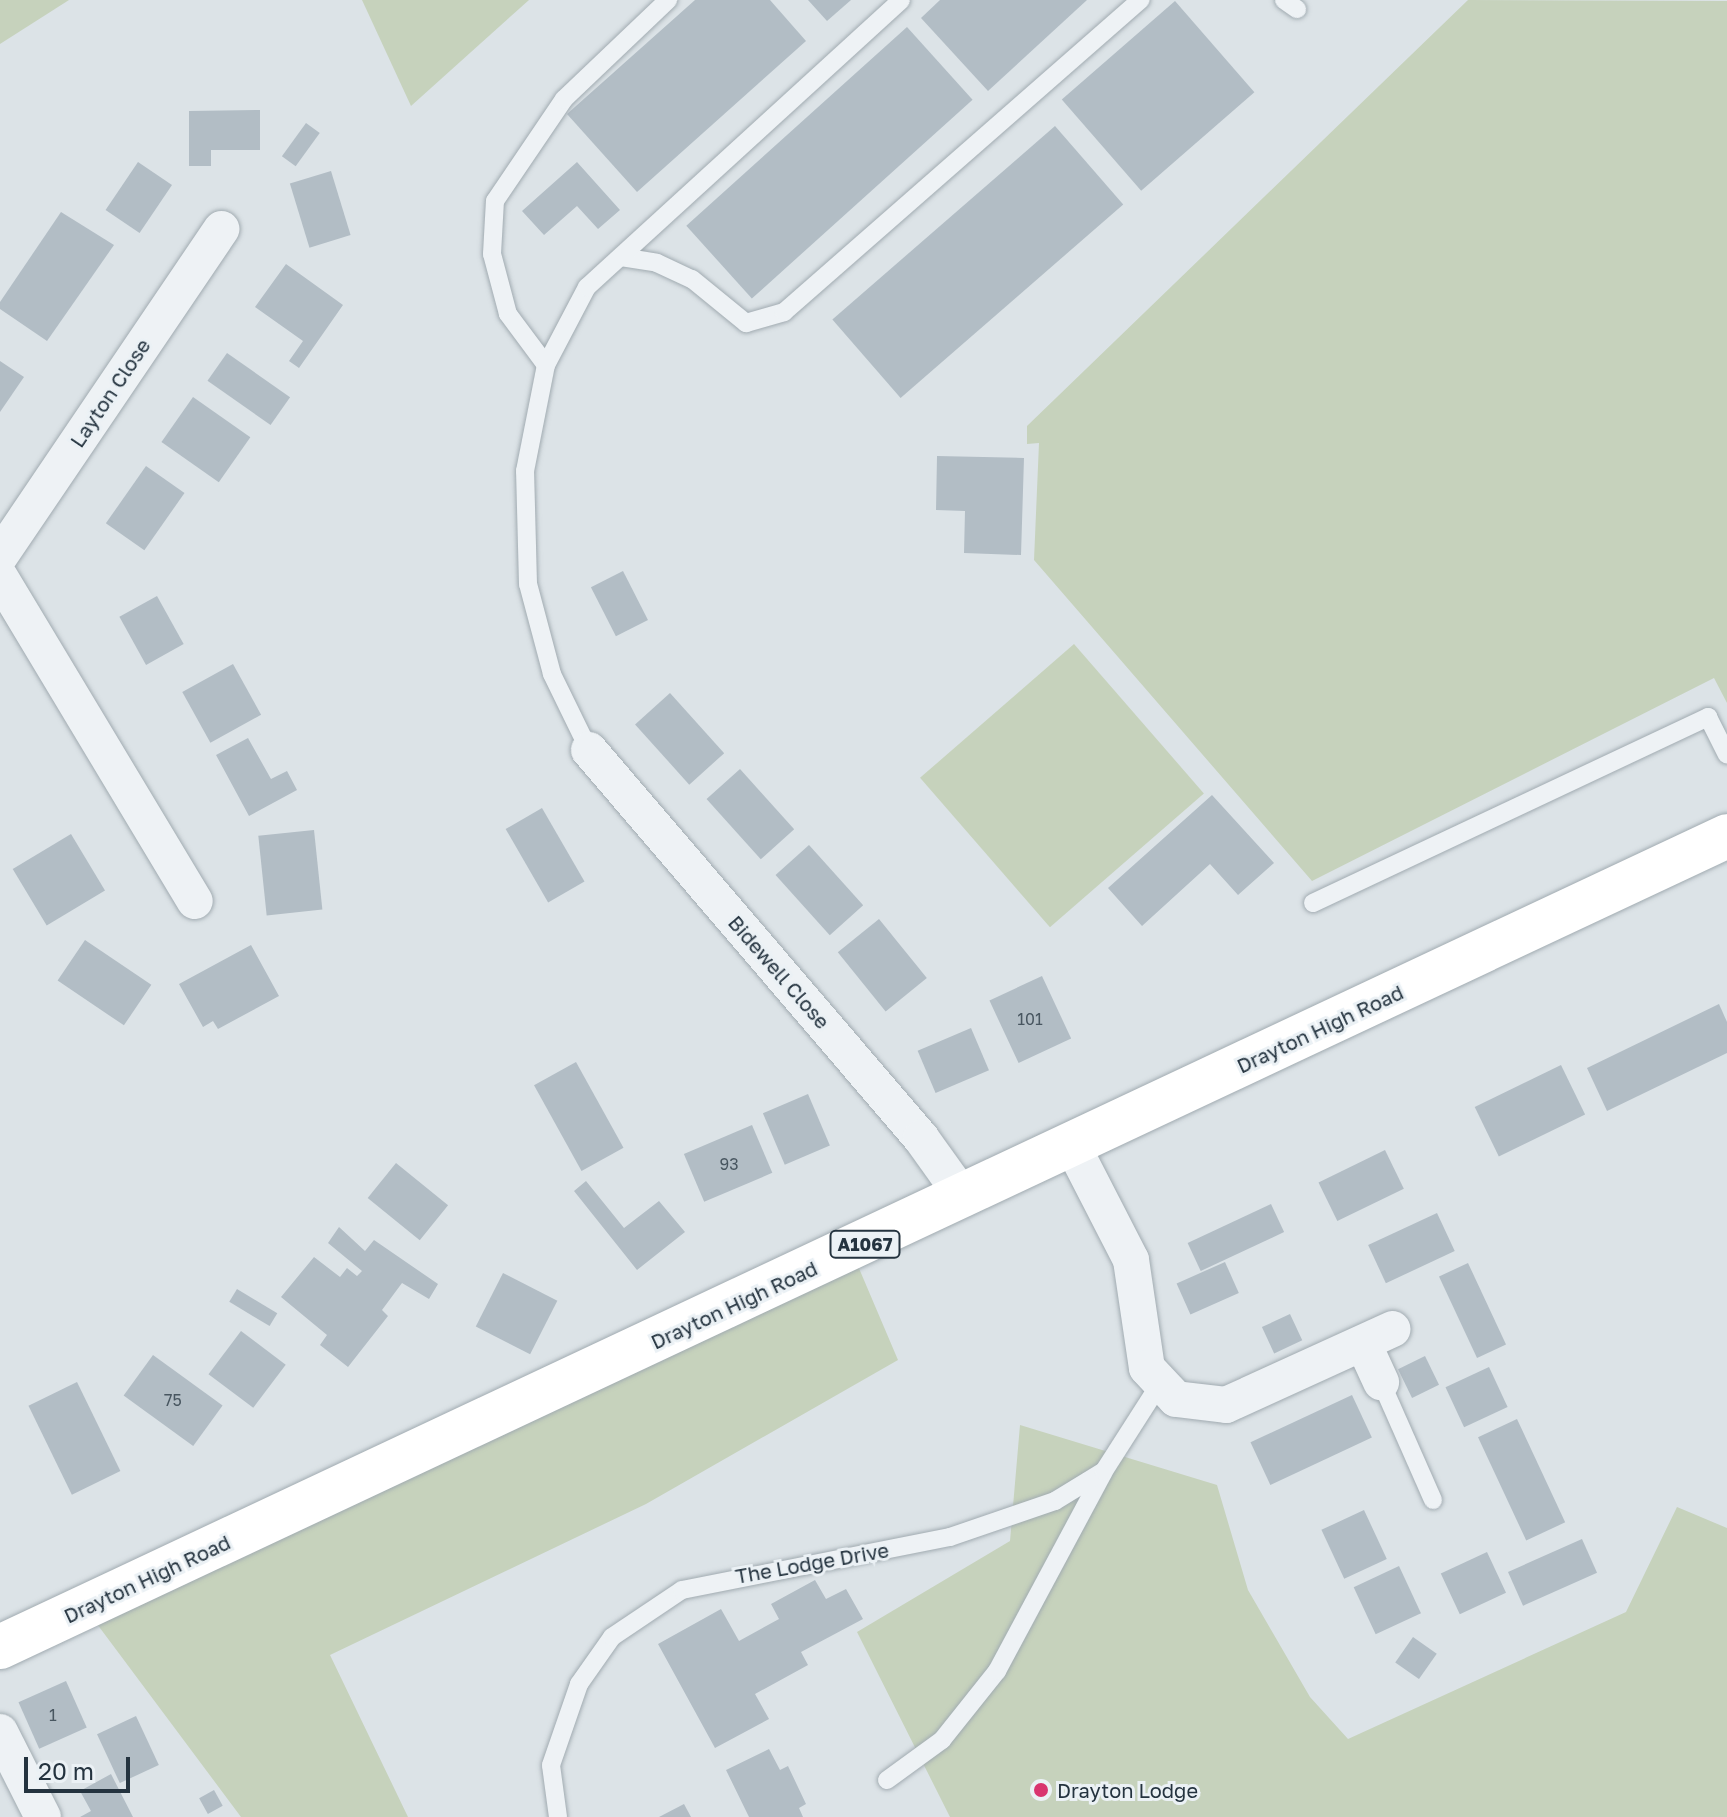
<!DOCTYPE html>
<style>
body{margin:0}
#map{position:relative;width:1727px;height:1817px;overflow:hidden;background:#dce3e7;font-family:"Golos Text",sans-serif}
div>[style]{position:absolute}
.green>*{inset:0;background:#c6d2bc;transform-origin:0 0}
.building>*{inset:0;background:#b2bdc5;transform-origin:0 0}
.roads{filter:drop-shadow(0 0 2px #a1abb1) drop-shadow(0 0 2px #a1abb1)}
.service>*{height:18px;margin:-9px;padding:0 9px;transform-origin:9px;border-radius:9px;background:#eef2f5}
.minor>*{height:36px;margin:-18px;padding:0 18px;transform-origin:18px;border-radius:18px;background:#eef2f5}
.primary>*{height:44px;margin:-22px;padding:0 22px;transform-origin:22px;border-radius:22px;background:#fff}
.dots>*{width:22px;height:22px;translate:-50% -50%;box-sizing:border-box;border:4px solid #ebf1f5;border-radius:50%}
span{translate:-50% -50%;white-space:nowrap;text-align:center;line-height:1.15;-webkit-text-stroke:6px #ebf1f5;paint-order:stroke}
.number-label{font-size:16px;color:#485660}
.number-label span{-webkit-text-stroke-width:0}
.shield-label span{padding:2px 6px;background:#ebf1f5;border:2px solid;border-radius:6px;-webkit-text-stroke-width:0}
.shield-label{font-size:18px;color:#24333f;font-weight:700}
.street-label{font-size:20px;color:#24333f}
.poi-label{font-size:20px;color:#24333f}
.left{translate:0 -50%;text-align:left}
.scale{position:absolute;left:24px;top:1757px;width:106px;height:36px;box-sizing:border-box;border:4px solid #24333f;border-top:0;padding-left:10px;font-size:24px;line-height:28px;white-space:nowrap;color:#24333f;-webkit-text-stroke:6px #ebf1f5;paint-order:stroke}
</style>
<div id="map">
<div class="green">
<i style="clip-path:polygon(0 0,69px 0,0 44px)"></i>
<i style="clip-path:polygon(362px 0,529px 0,411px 106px)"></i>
<i style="clip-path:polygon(1468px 0,1727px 1px,1727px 703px,1714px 678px,1312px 881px,1034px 560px,1039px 443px,1027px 444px,1027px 426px)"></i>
<i style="left:1074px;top:644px;width:198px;height:204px;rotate:49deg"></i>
<i style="clip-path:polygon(858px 1266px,898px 1360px,646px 1504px,330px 1655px,408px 1817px,241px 1817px,97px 1624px)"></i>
<i style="clip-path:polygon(1020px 1425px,1217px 1485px,1248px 1590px,1310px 1697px,1348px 1739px,1626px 1612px,1677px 1507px,1727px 1528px,1727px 1817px,950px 1817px,857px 1632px,1010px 1541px)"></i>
</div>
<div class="building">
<i style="clip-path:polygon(695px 0,770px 0,806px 41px,637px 192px,567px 114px)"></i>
<i style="clip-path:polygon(808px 0,851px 0,827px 21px)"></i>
<i style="clip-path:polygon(940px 0,1087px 0,988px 91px,921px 18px)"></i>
<i style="left:1175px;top:1px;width:121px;height:150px;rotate:49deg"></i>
<i style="left:907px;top:27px;width:98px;height:297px;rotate:48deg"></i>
<i style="clip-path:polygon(260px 110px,260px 150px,211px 150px,211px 166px,189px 166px,189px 111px)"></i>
<i style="left:306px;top:123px;width:17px;height:41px;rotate:36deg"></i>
<i style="left:1055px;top:126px;width:104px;height:295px;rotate:49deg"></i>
<i style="left:138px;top:162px;width:41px;height:58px;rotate:34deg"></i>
<i style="clip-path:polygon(577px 162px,620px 210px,598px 229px,577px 206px,544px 235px,522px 211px)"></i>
<i style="left:331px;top:171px;width:67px;height:43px;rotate:73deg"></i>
<i style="clip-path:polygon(61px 212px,114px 245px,47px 341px,0 309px,0 302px)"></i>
<i style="clip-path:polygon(286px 264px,343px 305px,299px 368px,289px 361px,303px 341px,255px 307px)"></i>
<i style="left:227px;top:353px;width:77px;height:34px;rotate:35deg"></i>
<i style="clip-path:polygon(0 361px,24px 377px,0 412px)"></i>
<i style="left:193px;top:397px;width:70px;height:55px;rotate:35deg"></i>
<i style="clip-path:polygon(937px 456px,1024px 458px,1021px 555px,964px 553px,965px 511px,936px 510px)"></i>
<i style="left:146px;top:466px;width:47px;height:70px;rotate:35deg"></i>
<i style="left:623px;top:571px;width:55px;height:36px;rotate:63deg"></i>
<i style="left:157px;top:596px;width:55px;height:43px;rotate:61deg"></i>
<i style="left:233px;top:664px;width:58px;height:58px;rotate:61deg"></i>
<i style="left:670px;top:693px;width:81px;height:47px;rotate:48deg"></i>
<i style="clip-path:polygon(248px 738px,271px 779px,287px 771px,297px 790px,249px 816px,216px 755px)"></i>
<i style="left:740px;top:769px;width:81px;height:45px;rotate:48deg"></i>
<i style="clip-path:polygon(1212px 795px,1274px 863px,1238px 895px,1210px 864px,1142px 926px,1108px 888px)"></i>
<i style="left:542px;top:808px;width:85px;height:42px;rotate:60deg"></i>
<i style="left:314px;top:830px;width:80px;height:56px;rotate:84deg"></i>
<i style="left:71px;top:834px;width:66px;height:68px;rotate:59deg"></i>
<i style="left:809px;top:845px;width:81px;height:45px;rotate:48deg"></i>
<i style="left:879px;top:919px;width:76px;height:53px;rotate:51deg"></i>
<i style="left:85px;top:940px;width:80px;height:49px;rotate:34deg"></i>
<i style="clip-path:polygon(251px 945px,279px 996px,218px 1029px,213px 1021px,203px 1027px,179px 984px)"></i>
<i style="left:1042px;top:976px;width:69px;height:58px;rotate:65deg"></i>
<i style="clip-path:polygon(1719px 1004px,1727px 1022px,1727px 1053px,1607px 1111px,1587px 1068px)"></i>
<i style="left:971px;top:1028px;width:46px;height:58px;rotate:67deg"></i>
<i style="left:576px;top:1062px;width:98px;height:48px;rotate:61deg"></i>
<i style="left:1561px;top:1065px;width:55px;height:96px;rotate:64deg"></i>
<i style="left:808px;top:1094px;width:56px;height:49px;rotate:67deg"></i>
<i style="left:752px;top:1125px;width:52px;height:74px;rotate:67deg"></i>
<i style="left:1385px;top:1150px;width:43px;height:74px;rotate:64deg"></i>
<i style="left:396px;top:1163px;width:67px;height:45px;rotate:39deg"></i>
<i style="clip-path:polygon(586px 1181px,624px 1228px,659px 1201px,685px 1232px,637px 1270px,574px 1191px)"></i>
<i style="left:1271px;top:1204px;width:31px;height:92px;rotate:65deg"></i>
<i style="left:1437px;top:1213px;width:42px;height:76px;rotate:65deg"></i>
<i style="clip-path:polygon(339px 1227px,365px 1251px,374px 1240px,438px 1284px,429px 1299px,402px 1283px,382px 1310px,388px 1316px,348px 1367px,320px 1345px,327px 1335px,281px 1297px,314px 1257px,340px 1277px,347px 1268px,357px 1276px,362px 1271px,328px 1243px)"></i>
<i style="left:1225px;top:1262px;width:34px;height:53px;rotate:66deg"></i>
<i style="left:1468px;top:1263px;width:90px;height:32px;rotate:65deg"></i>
<i style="left:503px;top:1273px;width:61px;height:60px;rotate:27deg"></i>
<i style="left:237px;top:1289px;width:47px;height:15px;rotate:31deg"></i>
<i style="left:1290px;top:1314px;width:29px;height:31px;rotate:65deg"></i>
<i style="left:241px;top:1331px;width:56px;height:54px;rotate:37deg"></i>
<i style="left:153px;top:1355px;width:86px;height:50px;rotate:36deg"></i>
<i style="left:1425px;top:1356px;width:32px;height:30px;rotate:64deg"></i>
<i style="left:1489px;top:1367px;width:44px;height:48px;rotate:65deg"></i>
<i style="left:77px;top:1382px;width:99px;height:54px;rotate:64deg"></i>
<i style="left:1352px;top:1395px;width:47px;height:112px;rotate:65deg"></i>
<i style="left:1517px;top:1419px;width:114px;height:43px;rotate:65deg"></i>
<i style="left:1364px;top:1510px;width:54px;height:47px;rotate:65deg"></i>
<i style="left:1582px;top:1539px;width:37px;height:81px;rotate:66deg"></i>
<i style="left:1487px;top:1552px;width:45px;height:51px;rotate:65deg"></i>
<i style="left:1399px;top:1566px;width:52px;height:50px;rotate:65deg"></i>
<i style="clip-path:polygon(815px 1580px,826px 1599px,846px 1589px,863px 1619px,801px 1652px,808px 1665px,755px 1694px,769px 1719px,715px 1748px,658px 1644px,721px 1609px,739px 1641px,779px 1619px,771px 1604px)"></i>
<i style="left:1413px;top:1637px;width:29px;height:31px;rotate:35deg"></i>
<i style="left:66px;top:1681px;width:51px;height:52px;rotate:66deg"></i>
<i style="left:136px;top:1716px;width:54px;height:43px;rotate:65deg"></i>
<i style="clip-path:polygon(769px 1749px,780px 1770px,788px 1766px,806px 1804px,799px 1808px,803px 1817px,749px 1817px,726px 1770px)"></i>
<i style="clip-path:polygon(111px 1774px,133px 1817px,80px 1817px,91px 1811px,80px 1791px)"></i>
<i style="left:214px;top:1790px;width:18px;height:17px;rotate:61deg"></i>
<i style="clip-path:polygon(684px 1804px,691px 1817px,659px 1817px)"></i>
</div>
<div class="roads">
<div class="service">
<i style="left:1284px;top:0;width:16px;rotate:35deg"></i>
<i style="left:621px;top:257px;width:36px;rotate:9deg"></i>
<i style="left:657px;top:263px;width:38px;rotate:25deg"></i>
<i style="left:692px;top:279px;width:70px;rotate:39.2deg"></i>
<i style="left:746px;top:323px;width:40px;rotate:-16deg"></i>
<i style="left:784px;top:312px;width:474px;rotate:-41.2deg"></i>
<i style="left:546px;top:365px;width:64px;rotate:-126.7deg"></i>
<i style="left:508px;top:314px;width:62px;rotate:-104.9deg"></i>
<i style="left:492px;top:254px;width:53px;rotate:-86.8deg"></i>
<i style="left:495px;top:201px;width:123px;rotate:-55.9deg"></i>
<i style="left:564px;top:99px;width:144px;rotate:-43.6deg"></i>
<i style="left:589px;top:750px;width:85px;rotate:-116deg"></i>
<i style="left:552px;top:674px;width:93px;rotate:-104.9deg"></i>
<i style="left:528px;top:584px;width:113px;rotate:-91.5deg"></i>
<i style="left:525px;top:471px;width:108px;rotate:-78.8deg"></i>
<i style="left:546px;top:365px;width:88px;rotate:-62.3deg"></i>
<i style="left:587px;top:287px;width:425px;rotate:-42.4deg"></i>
<i style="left:1313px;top:903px;width:437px;rotate:-25.2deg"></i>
<i style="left:1708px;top:717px;width:42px;rotate:63.4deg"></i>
<i style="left:1381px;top:1382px;width:129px;rotate:66.2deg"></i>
<i style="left:887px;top:1780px;width:68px;rotate:-36deg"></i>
<i style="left:942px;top:1740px;width:88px;rotate:-51.4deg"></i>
<i style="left:997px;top:1671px;width:225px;rotate:-61.8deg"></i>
<i style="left:558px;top:1817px;width:52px;rotate:-97.7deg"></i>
<i style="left:551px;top:1765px;width:86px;rotate:-70.9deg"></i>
<i style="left:579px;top:1684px;width:57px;rotate:-54.9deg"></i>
<i style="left:612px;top:1637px;width:84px;rotate:-33.9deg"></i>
<i style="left:682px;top:1590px;width:273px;rotate:-11.2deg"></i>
<i style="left:950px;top:1537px;width:111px;rotate:-18.9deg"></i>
<i style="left:1055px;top:1501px;width:57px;rotate:-31.5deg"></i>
<i style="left:1104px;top:1471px;width:102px;rotate:-57.4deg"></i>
</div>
<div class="minor">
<i style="left:0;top:556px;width:395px;rotate:-55.9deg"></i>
<i style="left:0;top:577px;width:378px;rotate:59deg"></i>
<i style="left:589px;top:750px;width:511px;rotate:49.45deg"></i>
<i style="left:921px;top:1138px;width:74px;rotate:54.4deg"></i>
<i style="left:1073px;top:1147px;width:127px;rotate:62.8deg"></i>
<i style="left:1131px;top:1260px;width:109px;rotate:81.6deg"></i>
<i style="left:1147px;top:1368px;width:42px;rotate:46.9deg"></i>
<i style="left:1176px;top:1399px;width:50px;rotate:6.8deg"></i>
<i style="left:1226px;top:1405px;width:183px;rotate:-24.5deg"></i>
<i style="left:1364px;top:1345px;width:41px;rotate:65.3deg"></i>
<i style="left:0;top:1732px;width:95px;rotate:63.2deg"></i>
</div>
<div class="primary">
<i style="left:0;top:1647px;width:1908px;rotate:-25.15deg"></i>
</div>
</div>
<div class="dots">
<i style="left:1041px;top:1790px;background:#d9346f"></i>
</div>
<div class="number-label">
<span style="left:1030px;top:1019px">101</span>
<span style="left:729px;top:1164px">93</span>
<span style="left:173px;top:1400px">75</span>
<span style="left:53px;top:1715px">1</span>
</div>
<div class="shield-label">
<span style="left:865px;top:1244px">A1067</span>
</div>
<div class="street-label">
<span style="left:110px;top:393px;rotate:-56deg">Layton Close</span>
<span style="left:779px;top:972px;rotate:49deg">Bidewell Close</span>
<span style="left:1320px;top:1029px;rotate:-25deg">Drayton High Road</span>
<span style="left:734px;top:1305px;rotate:-25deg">Drayton High Road</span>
<span style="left:812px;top:1563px;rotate:-10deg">The Lodge Drive</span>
<span style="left:147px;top:1579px;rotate:-25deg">Drayton High Road</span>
</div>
<div class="poi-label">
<span class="left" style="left:1057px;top:1790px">Drayton Lodge</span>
</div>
<div class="scale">20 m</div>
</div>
